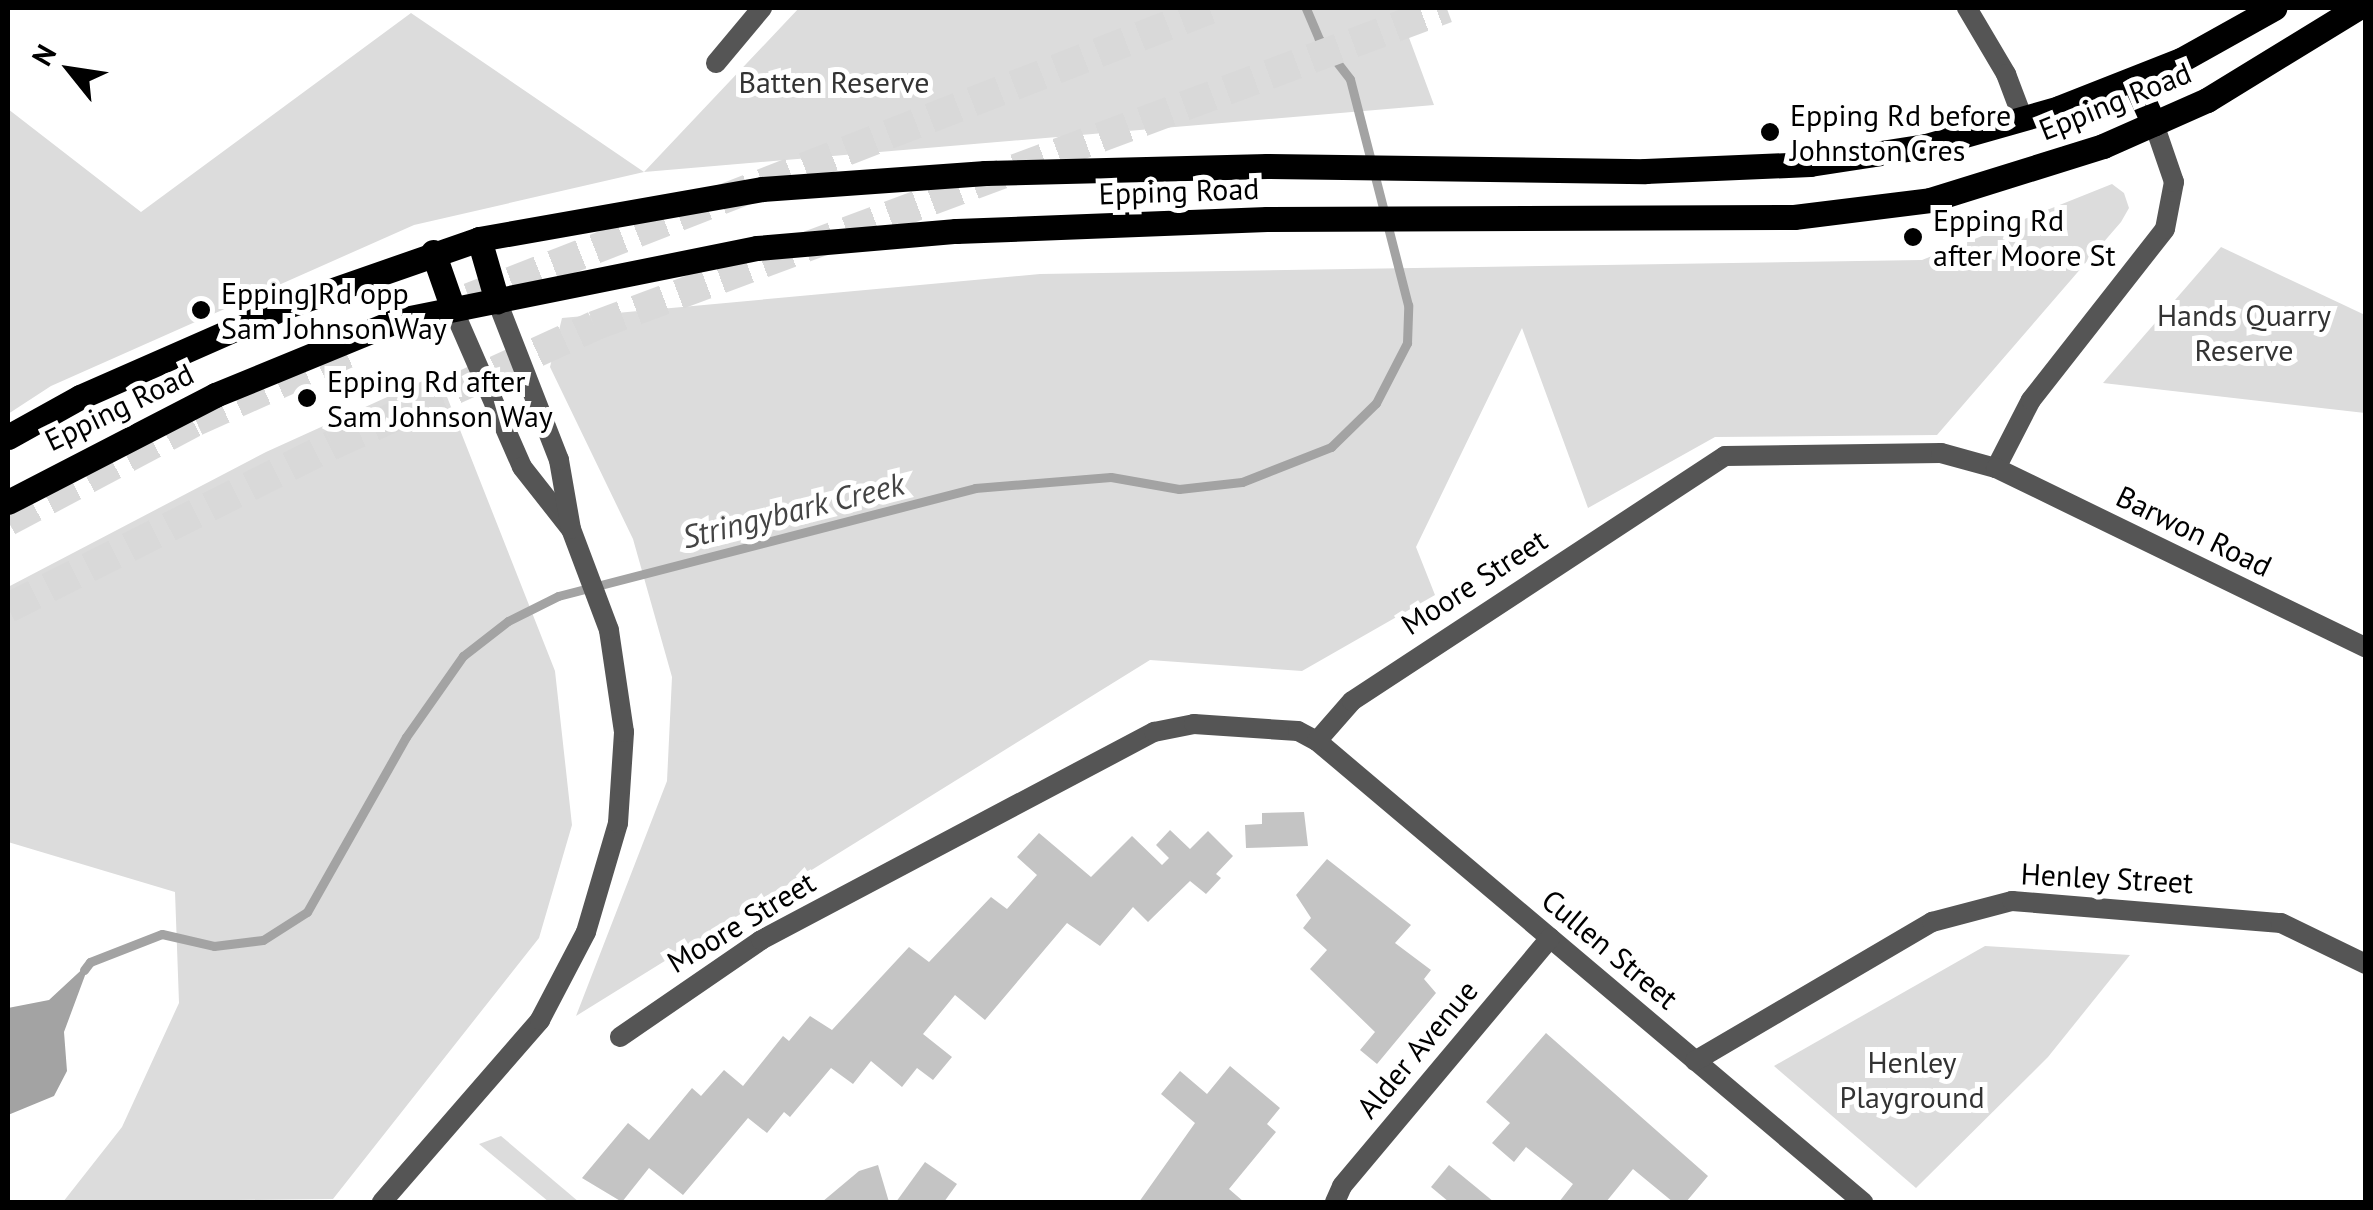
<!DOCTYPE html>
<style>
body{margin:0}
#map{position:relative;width:2373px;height:1210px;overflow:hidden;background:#fff;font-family:"PT Sans",sans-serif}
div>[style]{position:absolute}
.green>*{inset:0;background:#dcdcdc}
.water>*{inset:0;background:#a3a3a3}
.stream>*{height:9px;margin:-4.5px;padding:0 4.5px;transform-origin:4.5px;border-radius:4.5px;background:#a3a3a3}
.building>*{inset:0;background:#c4c4c4}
.highway-tunnel>*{height:30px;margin-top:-15px;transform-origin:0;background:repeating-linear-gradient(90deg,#d9d9d9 0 30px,transparent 0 45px)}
.street>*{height:20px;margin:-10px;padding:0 10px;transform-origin:10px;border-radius:10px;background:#555}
.primary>*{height:25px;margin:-12.5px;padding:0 12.5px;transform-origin:12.5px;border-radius:12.5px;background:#000}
.dots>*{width:28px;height:28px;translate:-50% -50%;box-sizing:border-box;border:5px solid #fff;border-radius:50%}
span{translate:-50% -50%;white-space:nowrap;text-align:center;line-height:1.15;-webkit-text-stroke:10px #fff;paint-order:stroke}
.park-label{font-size:30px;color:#333}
.street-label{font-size:30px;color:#000}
.poi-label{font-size:30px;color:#000}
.left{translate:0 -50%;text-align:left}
.water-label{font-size:32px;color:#444;font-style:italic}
.frame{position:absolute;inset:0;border:10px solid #000;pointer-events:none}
.north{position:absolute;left:20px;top:20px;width:100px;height:100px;-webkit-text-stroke:8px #fff;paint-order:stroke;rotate:300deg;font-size:28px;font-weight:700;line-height:40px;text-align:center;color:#000}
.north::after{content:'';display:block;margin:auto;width:35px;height:45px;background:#000;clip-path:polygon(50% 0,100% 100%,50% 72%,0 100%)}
</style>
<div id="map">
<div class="green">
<i style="clip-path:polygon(799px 8px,1398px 8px,1434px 105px,644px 172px,414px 225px,51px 386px,8px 414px,8px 109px,141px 212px,411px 13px,644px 172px)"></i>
<i style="clip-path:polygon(2112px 184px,2124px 193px,2129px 208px,2121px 222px,1937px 435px,1715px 437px,1588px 508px,1522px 328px,1416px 547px,1435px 595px,1302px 671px,1150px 660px,576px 1016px,667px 781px,672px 677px,633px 539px,550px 367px,562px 318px,1040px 274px,1922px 260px)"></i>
<i style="clip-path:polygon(2221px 247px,2365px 315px,2365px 413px,2103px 383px)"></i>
<i style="clip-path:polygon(438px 374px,555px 671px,572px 825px,539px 938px,333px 1199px,63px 1202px,122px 1127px,179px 1003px,175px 892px,8px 842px,8px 587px,266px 452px)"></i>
<i style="clip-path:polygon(1985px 946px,2130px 955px,2048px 1057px,1916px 1188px,1774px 1066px)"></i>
<i style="clip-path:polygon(501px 1136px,579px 1202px,549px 1202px,479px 1144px)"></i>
</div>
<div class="water">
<i style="clip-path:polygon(90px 962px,64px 1032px,67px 1071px,54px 1096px,8px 1115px,8px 1008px,49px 1000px)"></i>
</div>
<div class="stream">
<i style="left:84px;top:970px;width:10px;rotate:-53deg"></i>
<i style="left:90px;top:962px;width:77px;rotate:-21.3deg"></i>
<i style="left:162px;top:934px;width:53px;rotate:13deg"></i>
<i style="left:214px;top:946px;width:49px;rotate:-7deg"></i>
<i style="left:263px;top:940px;width:52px;rotate:-32.5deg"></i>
<i style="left:307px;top:912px;width:201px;rotate:-60.5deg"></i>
<i style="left:406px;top:737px;width:99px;rotate:-54.9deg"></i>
<i style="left:463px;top:656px;width:57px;rotate:-37.9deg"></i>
<i style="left:508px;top:621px;width:56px;rotate:-26.6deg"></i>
<i style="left:558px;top:596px;width:431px;rotate:-14.5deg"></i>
<i style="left:975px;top:488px;width:136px;rotate:-4.6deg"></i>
<i style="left:1111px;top:477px;width:69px;rotate:10deg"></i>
<i style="left:1179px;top:489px;width:63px;rotate:-6.3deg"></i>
<i style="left:1242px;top:482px;width:96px;rotate:-21.5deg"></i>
<i style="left:1331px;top:447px;width:63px;rotate:-44.4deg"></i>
<i style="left:1376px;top:403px;width:68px;rotate:-62.7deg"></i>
<i style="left:1407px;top:343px;width:38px;rotate:-88deg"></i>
<i style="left:1408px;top:305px;width:233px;rotate:-104.4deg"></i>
<i style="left:1350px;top:79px;width:51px;rotate:-127.8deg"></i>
<i style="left:1319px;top:39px;width:34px;rotate:-113deg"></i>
</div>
<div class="building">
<i style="clip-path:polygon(1304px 812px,1308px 846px,1246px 848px,1245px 825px,1262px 824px,1262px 813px)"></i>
<i style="clip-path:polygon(1170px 830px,1190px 849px,1208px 831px,1233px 856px,1216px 874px,1221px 878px,1206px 894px,1190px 881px,1148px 922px,1133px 907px,1100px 946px,1067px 923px,985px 1020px,955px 995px,923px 1034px,952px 1057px,933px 1080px,917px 1068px,902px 1087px,871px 1061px,853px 1084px,831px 1068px,790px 1117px,784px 1112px,767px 1133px,748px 1118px,683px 1195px,649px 1168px,622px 1202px,582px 1178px,628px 1123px,649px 1140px,692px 1088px,701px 1096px,724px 1070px,743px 1086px,783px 1036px,789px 1041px,810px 1016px,832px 1030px,909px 947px,929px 962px,991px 897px,1007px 909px,1037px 875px,1017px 857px,1039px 833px,1091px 877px,1132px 836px,1162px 865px,1169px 858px,1156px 845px)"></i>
<i style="clip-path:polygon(1327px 859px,1411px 925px,1395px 943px,1431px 970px,1424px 979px,1436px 993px,1377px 1064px,1360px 1050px,1375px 1032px,1310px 969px,1327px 950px,1303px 928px,1311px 918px,1296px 895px)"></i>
<i style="clip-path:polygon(1546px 1033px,1708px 1176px,1686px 1202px,1673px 1202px,1633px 1169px,1606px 1202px,1559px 1202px,1573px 1184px,1526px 1147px,1514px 1162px,1492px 1143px,1510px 1123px,1486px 1102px)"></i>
<i style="clip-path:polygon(1230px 1066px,1280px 1108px,1267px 1124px,1276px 1132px,1229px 1189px,1244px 1202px,1139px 1202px,1195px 1123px,1161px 1094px,1180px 1071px,1207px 1094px)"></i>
<i style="clip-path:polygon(925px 1162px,957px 1184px,944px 1202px,896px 1202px)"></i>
<i style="clip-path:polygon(878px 1165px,889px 1202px,822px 1202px,859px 1171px)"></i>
<i style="clip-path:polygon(1449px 1165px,1494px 1202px,1449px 1202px,1431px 1187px)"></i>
</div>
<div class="highway-tunnel">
<i style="left:469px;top:298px;width:799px;rotate:-21.3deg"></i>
<i style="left:8px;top:521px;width:213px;rotate:-28deg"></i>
<i style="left:196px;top:421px;width:179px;rotate:-24.1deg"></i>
<i style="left:8px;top:608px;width:363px;rotate:-26.7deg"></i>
<i style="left:332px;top:445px;width:288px;rotate:-24.4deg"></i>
<i style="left:594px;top:326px;width:910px;rotate:-20.45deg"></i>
</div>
<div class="street">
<i style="left:1967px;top:8px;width:77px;rotate:59.4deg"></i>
<i style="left:2006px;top:74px;width:48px;rotate:69.3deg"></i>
<i style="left:716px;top:63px;width:72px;rotate:-50.1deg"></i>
<i style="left:453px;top:309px;width:172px;rotate:66.4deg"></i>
<i style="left:522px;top:467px;width:78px;rotate:51.8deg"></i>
<i style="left:1996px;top:468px;width:76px;rotate:-62.8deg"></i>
<i style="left:2031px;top:400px;width:217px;rotate:-51.9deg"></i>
<i style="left:2165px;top:229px;width:48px;rotate:-79.2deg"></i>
<i style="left:2174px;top:182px;width:61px;rotate:-109deg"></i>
<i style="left:1317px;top:741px;width:715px;rotate:40.18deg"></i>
<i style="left:620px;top:1037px;width:171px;rotate:-34.5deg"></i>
<i style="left:761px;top:940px;width:445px;rotate:-27.9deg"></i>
<i style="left:1154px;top:732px;width:41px;rotate:-11.3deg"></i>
<i style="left:1194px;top:724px;width:104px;rotate:3.9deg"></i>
<i style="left:1298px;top:731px;width:21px;rotate:28deg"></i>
<i style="left:1317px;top:741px;width:53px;rotate:-48.8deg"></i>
<i style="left:1352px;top:701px;width:446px;rotate:-33.3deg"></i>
<i style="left:1725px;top:456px;width:216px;rotate:-0.8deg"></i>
<i style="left:1941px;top:453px;width:57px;rotate:15.3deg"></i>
<i style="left:1996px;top:468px;width:411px;rotate:25.9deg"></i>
<i style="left:1695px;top:1061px;width:275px;rotate:-30.4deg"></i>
<i style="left:1932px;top:922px;width:83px;rotate:-14.7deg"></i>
<i style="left:2012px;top:901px;width:270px;rotate:4.7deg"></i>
<i style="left:2281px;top:923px;width:94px;rotate:25.8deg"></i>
<i style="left:382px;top:1202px;width:241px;rotate:-49deg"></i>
<i style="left:540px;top:1020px;width:99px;rotate:-62.4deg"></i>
<i style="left:586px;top:932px;width:114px;rotate:-73.6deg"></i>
<i style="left:618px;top:823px;width:91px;rotate:-86.2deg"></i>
<i style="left:624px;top:732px;width:103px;rotate:-98.4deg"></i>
<i style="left:609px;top:630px;width:108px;rotate:-110.6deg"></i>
<i style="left:571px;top:529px;width:70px;rotate:-99.9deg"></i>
<i style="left:559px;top:460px;width:171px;rotate:-111.3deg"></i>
<i style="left:1335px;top:1202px;width:17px;rotate:-66deg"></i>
<i style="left:1342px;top:1186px;width:324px;rotate:-50deg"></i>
</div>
<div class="primary">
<i style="left:2134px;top:80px;width:48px;rotate:65.6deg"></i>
<i style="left:479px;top:239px;width:65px;rotate:73.8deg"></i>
<i style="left:433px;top:252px;width:60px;rotate:70.7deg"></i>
<i style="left:8px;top:437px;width:82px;rotate:-29.1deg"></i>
<i style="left:80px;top:397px;width:226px;rotate:-23.7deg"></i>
<i style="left:287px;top:306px;width:203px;rotate:-19.2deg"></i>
<i style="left:479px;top:239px;width:287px;rotate:-10deg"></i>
<i style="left:762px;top:189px;width:224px;rotate:-4.1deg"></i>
<i style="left:985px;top:173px;width:282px;rotate:-1.4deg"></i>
<i style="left:1267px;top:166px;width:378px;rotate:0.8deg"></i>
<i style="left:1645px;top:171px;width:165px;rotate:-2.4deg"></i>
<i style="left:1810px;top:164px;width:117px;rotate:-8.8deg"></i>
<i style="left:1926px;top:146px;width:138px;rotate:-15.9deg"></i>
<i style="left:2059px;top:108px;width:131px;rotate:-21.5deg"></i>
<i style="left:2181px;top:60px;width:107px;rotate:-29.2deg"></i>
<i style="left:8px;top:502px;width:233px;rotate:-27.3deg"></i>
<i style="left:215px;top:395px;width:195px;rotate:-22.3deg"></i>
<i style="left:395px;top:321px;width:369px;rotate:-11.4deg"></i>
<i style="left:757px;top:248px;width:200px;rotate:-4.9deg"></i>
<i style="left:956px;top:231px;width:311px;rotate:-2.2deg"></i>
<i style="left:1267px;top:219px;width:527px;rotate:-0.22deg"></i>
<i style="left:1794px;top:217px;width:137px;rotate:-7.1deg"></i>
<i style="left:1930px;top:200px;width:181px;rotate:-17.3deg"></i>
<i style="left:2103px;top:146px;width:114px;rotate:-23.9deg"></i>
<i style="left:2207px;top:100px;width:176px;rotate:-31.5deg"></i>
</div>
<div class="dots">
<i style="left:1770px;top:132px;background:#000"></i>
<i style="left:1913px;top:237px;background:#000"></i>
<i style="left:201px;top:310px;background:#000"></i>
<i style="left:307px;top:398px;background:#000"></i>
</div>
<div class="park-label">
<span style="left:834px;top:82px">Batten Reserve</span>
<span style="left:2244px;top:332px">Hands Quarry<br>Reserve</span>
<span style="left:1912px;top:1079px">Henley<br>Playground</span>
</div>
<div class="street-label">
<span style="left:2115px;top:101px;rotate:-22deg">Epping Road</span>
<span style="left:1179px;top:191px;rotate:-2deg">Epping Road</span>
<span style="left:119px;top:407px;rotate:-26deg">Epping Road</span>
<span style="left:2194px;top:531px;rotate:26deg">Barwon Road</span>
<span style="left:1474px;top:582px;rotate:-33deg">Moore Street</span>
<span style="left:2107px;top:878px;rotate:3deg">Henley Street</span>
<span style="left:741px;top:922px;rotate:-31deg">Moore Street</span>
<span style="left:1610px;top:949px;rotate:40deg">Cullen Street</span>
<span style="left:1417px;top:1049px;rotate:-50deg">Alder Avenue</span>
</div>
<div class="poi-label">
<span class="left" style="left:1790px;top:132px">Epping Rd before<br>Johnston Cres</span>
<span class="left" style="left:1933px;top:237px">Epping Rd<br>after Moore St</span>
<span class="left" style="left:221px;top:310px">Epping Rd opp<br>Sam Johnson Way</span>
<span class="left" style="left:327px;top:398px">Epping Rd after<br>Sam Johnson Way</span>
</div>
<div class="water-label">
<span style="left:793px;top:510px;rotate:-14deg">Stringybark Creek</span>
</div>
<div class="frame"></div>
<div class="north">N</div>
</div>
